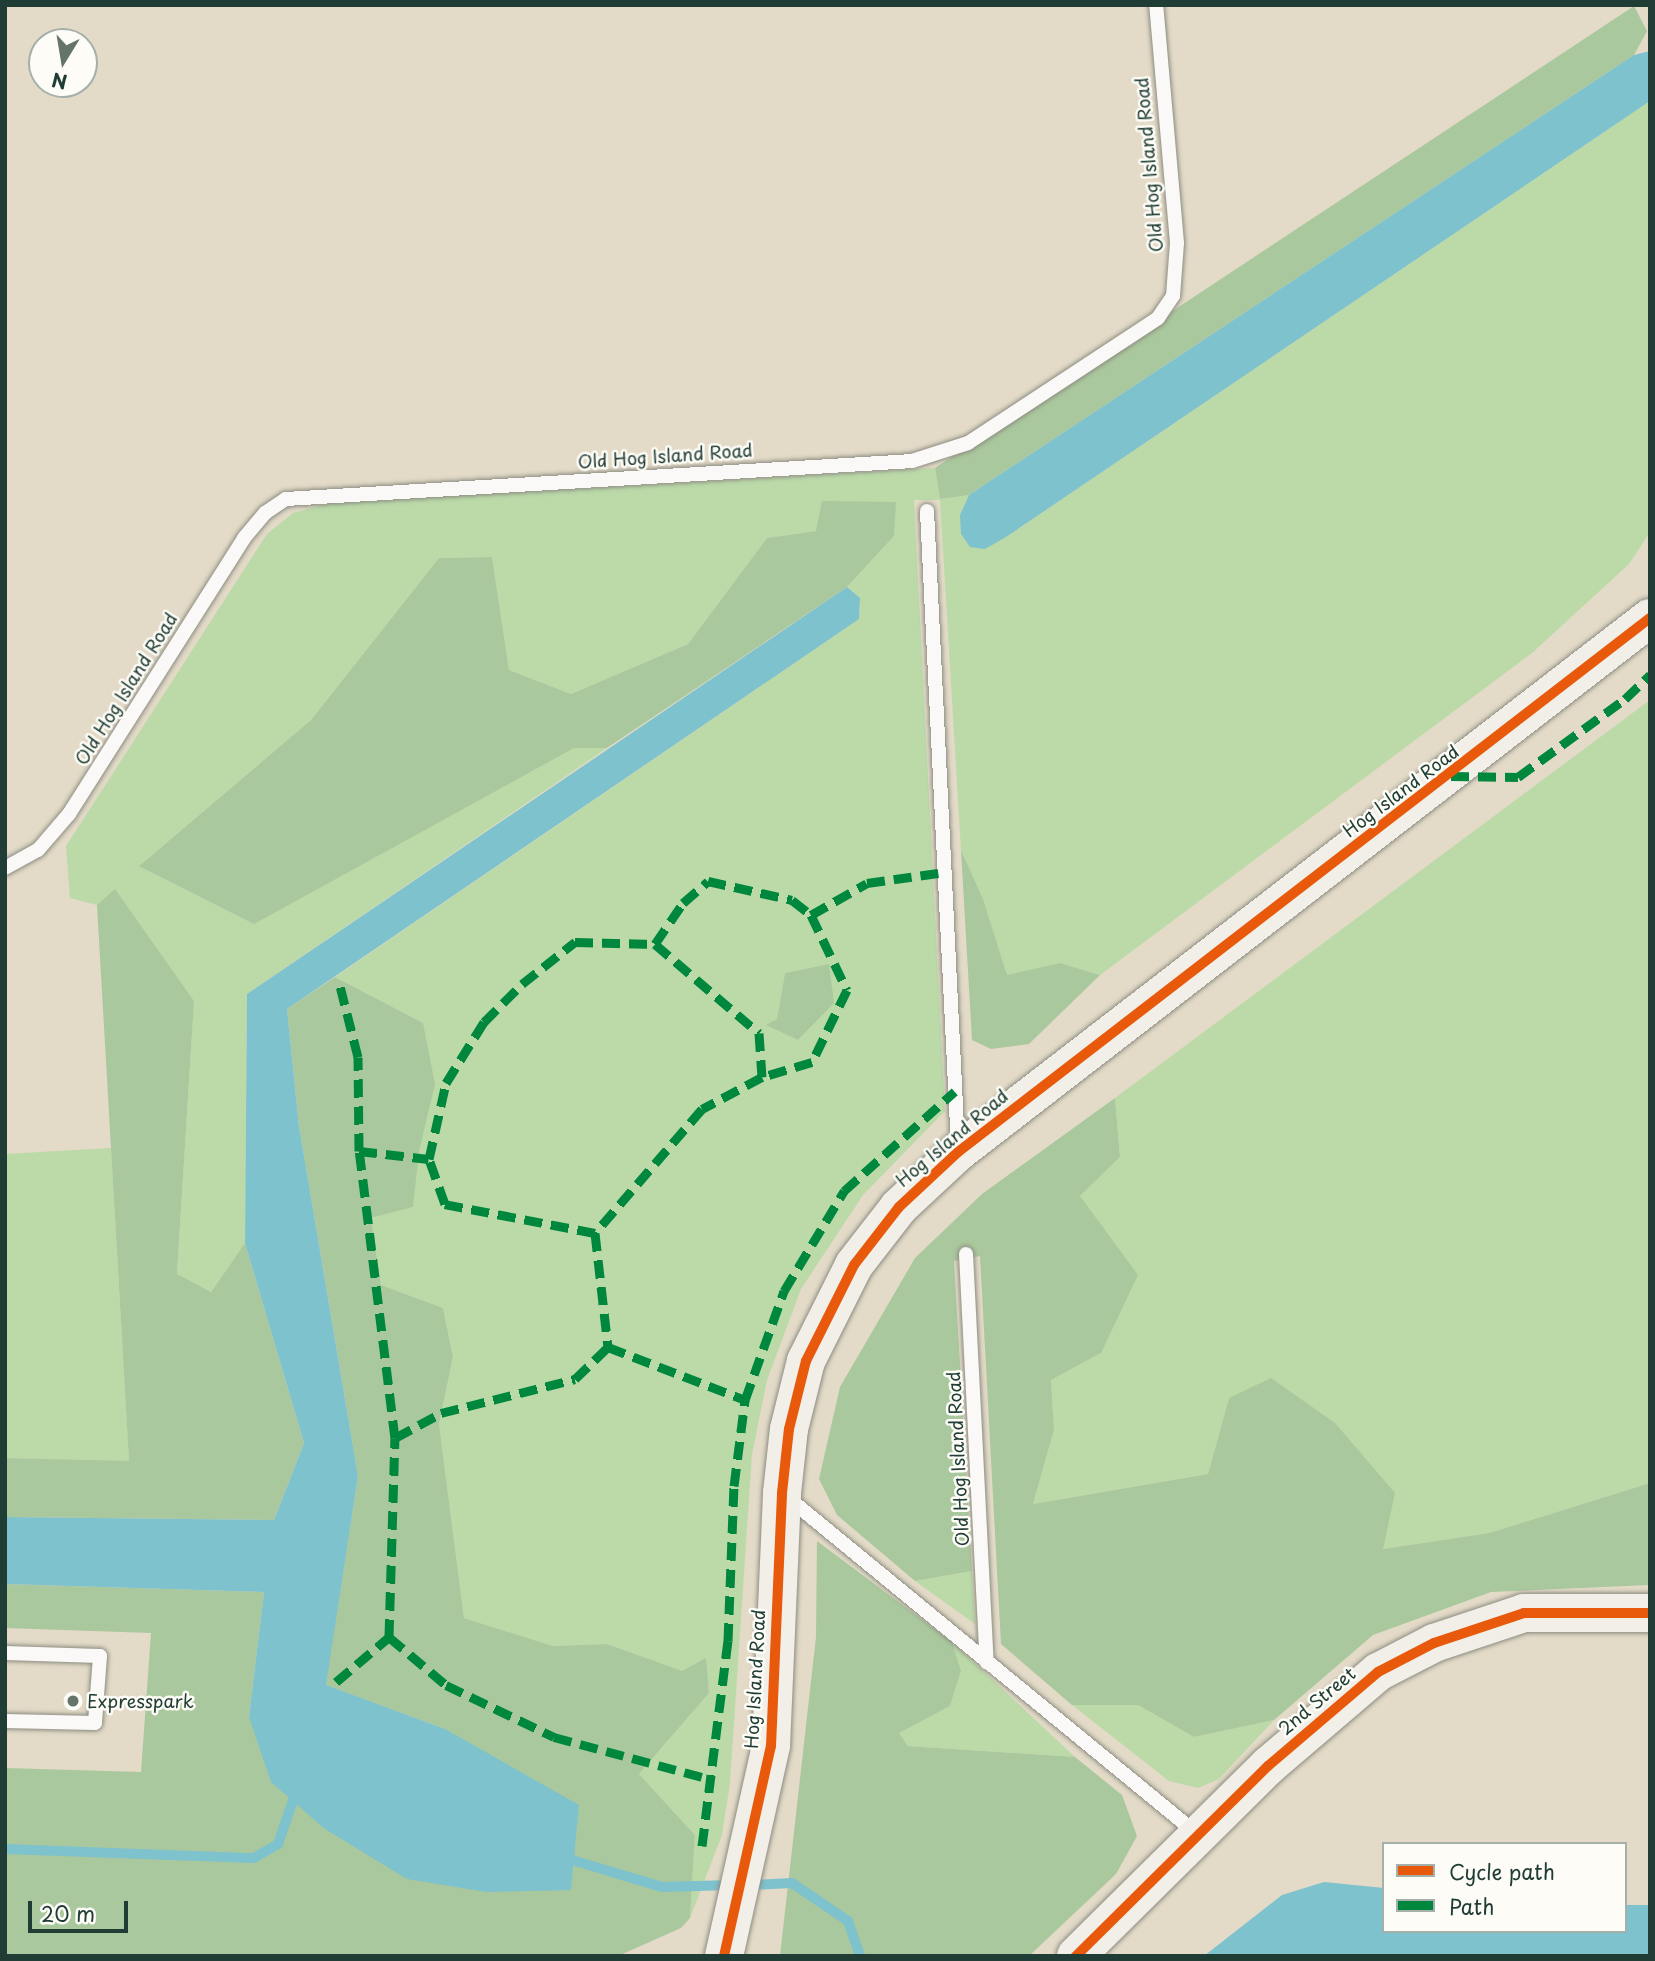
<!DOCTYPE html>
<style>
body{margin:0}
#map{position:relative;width:1655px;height:1961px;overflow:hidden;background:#e3dac7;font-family:"Playpen Sans",sans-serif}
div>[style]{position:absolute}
.green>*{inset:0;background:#bbdaa8}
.forest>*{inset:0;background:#aac89d}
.water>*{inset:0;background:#7ec2cd}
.stream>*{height:10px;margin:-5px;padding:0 5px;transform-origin:5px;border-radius:5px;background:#7ec2cd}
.roads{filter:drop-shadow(0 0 2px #8c8d82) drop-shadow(0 0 2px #8c8d82)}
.lane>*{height:14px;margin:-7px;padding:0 7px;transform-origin:7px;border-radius:7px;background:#fbf9f7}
.secondary>*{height:38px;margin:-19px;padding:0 19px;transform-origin:19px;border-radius:19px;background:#f1efe7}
.quiet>*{height:9px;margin-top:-4.5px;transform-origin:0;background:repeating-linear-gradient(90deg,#00873e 0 18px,transparent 0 27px)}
.cycleway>*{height:10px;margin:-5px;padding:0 5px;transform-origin:5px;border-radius:5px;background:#e8590c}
.dots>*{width:19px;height:19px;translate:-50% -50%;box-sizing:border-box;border:4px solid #fdfcf7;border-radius:50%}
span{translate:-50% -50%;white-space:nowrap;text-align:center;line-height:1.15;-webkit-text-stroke:5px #fdfcf7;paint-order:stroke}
.street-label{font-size:18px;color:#1f3d34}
.poi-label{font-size:18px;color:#1f3d34}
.left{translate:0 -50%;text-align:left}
.frame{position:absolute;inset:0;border:7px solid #1f3d34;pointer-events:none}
.legend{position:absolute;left:1382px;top:1842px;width:245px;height:91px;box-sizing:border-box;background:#fdfcf7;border:2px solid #a4b0a9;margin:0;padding:9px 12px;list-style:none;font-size:21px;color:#1f3d34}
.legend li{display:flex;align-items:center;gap:14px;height:35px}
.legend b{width:35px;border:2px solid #a4b0a9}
.north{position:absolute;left:28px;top:28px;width:70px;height:70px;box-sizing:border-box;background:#fdfcf7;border:2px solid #a4b0a9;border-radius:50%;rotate:191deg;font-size:19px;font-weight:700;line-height:28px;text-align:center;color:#1f3d34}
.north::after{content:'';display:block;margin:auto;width:24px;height:32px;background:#647467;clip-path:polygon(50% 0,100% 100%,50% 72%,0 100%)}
.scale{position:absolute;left:28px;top:1901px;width:100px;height:32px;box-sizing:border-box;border:4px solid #1f3d34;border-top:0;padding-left:9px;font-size:21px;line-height:24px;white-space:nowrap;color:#1f3d34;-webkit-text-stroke:5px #fdfcf7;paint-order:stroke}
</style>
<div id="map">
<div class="green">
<i style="clip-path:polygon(evenodd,1650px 101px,1650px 532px,1629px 564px,1532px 653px,1100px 975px,1060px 963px,1007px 976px,983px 899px,961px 850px,940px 500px,914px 500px,945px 1111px,863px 1195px,801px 1289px,767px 1380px,752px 1454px,730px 1783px,722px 1835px,690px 1918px,695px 1835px,639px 1774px,709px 1693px,705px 1659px,682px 1672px,607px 1644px,553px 1646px,464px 1618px,439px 1424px,453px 1357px,443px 1308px,381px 1285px,371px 1218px,413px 1207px,423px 1023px,335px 977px,859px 619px,860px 598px,847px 587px,894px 536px,816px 531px,767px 538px,688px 644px,571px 694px,509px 670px,492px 557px,439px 558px,311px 720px,140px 865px,574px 748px,607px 748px,247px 994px,245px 1243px,211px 1292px,177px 1275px,194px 1001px,115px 890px,97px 905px,70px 898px,66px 846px,267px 534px,293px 513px,330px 503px,935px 468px,940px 499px,969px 495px,960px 515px,1006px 537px,1650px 101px,829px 964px,833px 1003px,798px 1040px,767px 1025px,777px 1019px,785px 973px,829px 964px)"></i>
<i style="clip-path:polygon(1650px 700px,1650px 1483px,1489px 1533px,1383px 1549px,1229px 1398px,1208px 1474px,1033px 1504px,1054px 1430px,1051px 1380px,1101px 1353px,1080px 1196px,1120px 1157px,1115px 1098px)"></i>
<i style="clip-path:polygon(111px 1148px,129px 1462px,5px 1458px,5px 1154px)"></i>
<i style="clip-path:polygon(972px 1571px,975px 1624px,915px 1581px)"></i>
<i style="clip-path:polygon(952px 1642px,1075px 1757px,908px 1746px,898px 1733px,950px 1706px,961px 1671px)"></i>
<i style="clip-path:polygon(1072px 1705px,1138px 1705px,1194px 1737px,1274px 1720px,1219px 1779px,1198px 1788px,1169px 1781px)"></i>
</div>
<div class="forest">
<i style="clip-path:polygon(1634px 6px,1647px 31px,1634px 55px,969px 495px,940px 499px,935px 468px)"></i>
<i style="clip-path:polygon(822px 501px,896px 502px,894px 536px,847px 587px,607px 748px,574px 748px,254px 924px,139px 866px,311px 720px,439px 558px,492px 557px,509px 670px,571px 694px,688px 644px,767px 538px,816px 531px)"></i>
<i style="clip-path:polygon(961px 850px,983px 899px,1007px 975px,1060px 963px,1100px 975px,1029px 1044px,991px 1049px,972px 1040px)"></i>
<i style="clip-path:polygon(115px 889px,194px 1001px,177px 1274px,211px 1292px,245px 1243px,304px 1443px,274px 1520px,5px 1517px,5px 1458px,129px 1461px,97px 905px)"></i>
<i style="clip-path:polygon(829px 964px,834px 1003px,798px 1040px,766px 1025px,777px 1019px,785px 973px)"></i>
<i style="clip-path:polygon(335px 977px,423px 1023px,435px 1084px,419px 1151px,413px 1207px,371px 1218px,381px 1285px,443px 1308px,453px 1357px,439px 1424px,464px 1618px,553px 1646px,607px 1644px,682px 1671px,706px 1658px,709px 1693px,639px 1774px,695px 1835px,690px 1918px,681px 1928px,618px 1956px,5px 1956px,5px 1768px,141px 1772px,151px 1633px,5px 1628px,5px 1584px,264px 1592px,249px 1717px,445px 1729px,325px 1685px,358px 1476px,299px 1126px,287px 1009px)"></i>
<i style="clip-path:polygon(1115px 1098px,1120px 1157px,1080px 1196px,1138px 1275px,1101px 1353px,1051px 1380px,1054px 1430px,1033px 1504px,1208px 1474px,1229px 1398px,1271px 1378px,1335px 1423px,1395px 1493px,1383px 1549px,1489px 1533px,1650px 1483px,1650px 1585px,1491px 1592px,1373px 1635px,1274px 1720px,1194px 1737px,1138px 1705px,1072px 1705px,1001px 1644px,980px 1256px,954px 1261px,972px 1571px,915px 1581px,837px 1515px,819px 1479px,840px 1387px,915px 1258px,982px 1194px)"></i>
<i style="clip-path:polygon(817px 1541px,952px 1642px,961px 1671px,950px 1706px,899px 1733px,908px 1746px,1075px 1757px,1122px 1795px,1137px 1836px,1116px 1874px,1029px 1956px,780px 1956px,816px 1637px)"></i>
</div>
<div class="water">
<i style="clip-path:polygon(1650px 51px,1650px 101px,1006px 537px,985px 549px,970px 547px,961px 534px,960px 515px,969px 495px,1634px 55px)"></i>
<i style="clip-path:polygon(847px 587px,860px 598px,859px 619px,287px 1009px,299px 1126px,358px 1476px,326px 1685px,445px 1729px,579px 1805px,571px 1890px,486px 1892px,407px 1879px,325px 1829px,271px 1782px,249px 1717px,264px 1592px,5px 1584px,5px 1517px,274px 1520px,304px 1443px,245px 1243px,247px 994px)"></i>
<i style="clip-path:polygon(1324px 1882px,1384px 1888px,1384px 1931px,1625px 1931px,1625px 1905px,1650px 1905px,1650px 1956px,1204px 1956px,1282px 1895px)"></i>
</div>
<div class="stream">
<i style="left:5px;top:1849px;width:249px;rotate:2.1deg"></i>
<i style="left:254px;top:1858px;width:28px;rotate:-30deg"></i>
<i style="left:278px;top:1844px;width:58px;rotate:-70.9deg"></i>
<i style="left:562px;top:1857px;width:104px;rotate:16.7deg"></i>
<i style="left:662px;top:1887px;width:69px;rotate:-1.7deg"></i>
<i style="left:750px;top:1885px;width:42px;rotate:-2.7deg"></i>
<i style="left:792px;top:1883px;width:68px;rotate:34.2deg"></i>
<i style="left:848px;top:1921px;width:37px;rotate:71deg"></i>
</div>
<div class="roads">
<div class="lane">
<i style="left:927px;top:511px;width:637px;rotate:87.21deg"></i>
<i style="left:5px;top:868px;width:38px;rotate:-29deg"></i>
<i style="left:38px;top:850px;width:48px;rotate:-49.3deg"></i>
<i style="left:69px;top:814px;width:327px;rotate:-57.6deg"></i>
<i style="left:244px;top:538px;width:33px;rotate:-50deg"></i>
<i style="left:265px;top:513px;width:25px;rotate:-34deg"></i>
<i style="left:286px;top:499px;width:627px;rotate:-3.47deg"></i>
<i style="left:912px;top:461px;width:59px;rotate:-17.8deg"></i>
<i style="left:968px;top:443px;width:227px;rotate:-33.3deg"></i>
<i style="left:1158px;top:318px;width:27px;rotate:-56deg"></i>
<i style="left:1173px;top:296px;width:53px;rotate:-85.7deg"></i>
<i style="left:1177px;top:243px;width:239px;rotate:-95deg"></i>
<i style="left:966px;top:1254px;width:409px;rotate:87.1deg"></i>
<i style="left:787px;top:1497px;width:529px;rotate:39.4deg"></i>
<i style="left:5px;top:1653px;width:95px;rotate:1.8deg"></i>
<i style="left:100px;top:1656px;width:67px;rotate:94.3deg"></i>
<i style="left:95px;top:1723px;width:90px;rotate:-178.7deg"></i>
</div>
<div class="secondary">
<i style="left:724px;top:1956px;width:215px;rotate:-77.4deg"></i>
<i style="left:771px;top:1746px;width:253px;rotate:-87.5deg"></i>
<i style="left:782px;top:1493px;width:64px;rotate:-83.8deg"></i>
<i style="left:789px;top:1429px;width:70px;rotate:-76deg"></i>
<i style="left:806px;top:1361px;width:107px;rotate:-63.4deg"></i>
<i style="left:854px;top:1265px;width:73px;rotate:-52.2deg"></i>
<i style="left:899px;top:1207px;width:81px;rotate:-43deg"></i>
<i style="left:958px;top:1152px;width:874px;rotate:-37.66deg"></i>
<i style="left:1076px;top:1956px;width:270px;rotate:-44.7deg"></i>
<i style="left:1268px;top:1766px;width:145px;rotate:-40.5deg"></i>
<i style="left:1378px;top:1672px;width:63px;rotate:-27.4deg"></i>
<i style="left:1434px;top:1643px;width:95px;rotate:-18.4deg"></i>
<i style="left:1524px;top:1613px;width:126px"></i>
</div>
</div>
<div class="quiet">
<i style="left:1451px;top:776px;width:67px;rotate:0.9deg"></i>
<i style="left:1518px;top:777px;width:132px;rotate:-36.1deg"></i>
<i style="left:1625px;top:699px;width:35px;rotate:-44deg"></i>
<i style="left:708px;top:881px;width:86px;rotate:12.7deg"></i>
<i style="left:792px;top:900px;width:24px;rotate:38deg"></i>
<i style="left:811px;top:915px;width:83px;rotate:64.4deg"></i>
<i style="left:847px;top:990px;width:80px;rotate:115.9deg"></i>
<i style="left:812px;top:1062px;width:52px;rotate:163.3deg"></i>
<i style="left:762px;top:1077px;width:68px;rotate:151.9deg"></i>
<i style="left:702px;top:1109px;width:164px;rotate:130.8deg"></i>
<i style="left:595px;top:1233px;width:153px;rotate:-169.1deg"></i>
<i style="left:445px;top:1204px;width:48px;rotate:-109.6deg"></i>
<i style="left:429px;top:1159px;width:78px;rotate:-77.4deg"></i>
<i style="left:446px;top:1083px;width:72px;rotate:-58.1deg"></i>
<i style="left:484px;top:1022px;width:54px;rotate:-45deg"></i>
<i style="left:522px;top:984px;width:68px;rotate:-38.4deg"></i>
<i style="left:575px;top:942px;width:80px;rotate:1.4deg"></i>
<i style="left:655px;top:944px;width:50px;rotate:-55.7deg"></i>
<i style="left:683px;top:903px;width:33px;rotate:-41deg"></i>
<i style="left:811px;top:915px;width:64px;rotate:-29.7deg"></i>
<i style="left:867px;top:883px;width:79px;rotate:-8deg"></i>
<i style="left:655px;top:944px;width:137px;rotate:40.6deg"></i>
<i style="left:759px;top:1033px;width:44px;rotate:86.1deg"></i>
<i style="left:359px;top:1151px;width:70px;rotate:6.5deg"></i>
<i style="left:595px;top:1233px;width:115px;rotate:83.5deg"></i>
<i style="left:608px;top:1347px;width:147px;rotate:21.1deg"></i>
<i style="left:395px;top:1438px;width:52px;rotate:-28.5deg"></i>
<i style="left:441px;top:1413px;width:138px;rotate:-14.2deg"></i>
<i style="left:575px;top:1379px;width:46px;rotate:-44.1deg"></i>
<i style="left:389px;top:1637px;width:75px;rotate:40.1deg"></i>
<i style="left:446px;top:1685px;width:120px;rotate:25.7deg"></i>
<i style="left:554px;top:1737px;width:165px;rotate:15.1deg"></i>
<i style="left:336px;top:1682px;width:70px;rotate:-40.3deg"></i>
<i style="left:389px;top:1637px;width:199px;rotate:-88.3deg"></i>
<i style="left:395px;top:1438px;width:289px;rotate:-97.1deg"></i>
<i style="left:359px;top:1151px;width:94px;rotate:-90.6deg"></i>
<i style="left:358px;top:1057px;width:73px;rotate:-104.2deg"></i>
<i style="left:702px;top:1846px;width:207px;rotate:-82.8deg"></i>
<i style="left:728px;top:1641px;width:155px;rotate:-87.8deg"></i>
<i style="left:734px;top:1486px;width:87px;rotate:-82.7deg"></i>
<i style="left:745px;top:1400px;width:116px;rotate:-70.3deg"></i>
<i style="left:784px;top:1291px;width:117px;rotate:-59deg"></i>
<i style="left:844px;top:1191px;width:149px;rotate:-42deg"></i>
</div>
<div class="cycleway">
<i style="left:724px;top:1956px;width:215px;rotate:-77.4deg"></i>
<i style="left:771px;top:1746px;width:253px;rotate:-87.5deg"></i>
<i style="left:782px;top:1493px;width:64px;rotate:-83.8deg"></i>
<i style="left:789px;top:1429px;width:70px;rotate:-76deg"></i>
<i style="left:806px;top:1361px;width:107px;rotate:-63.4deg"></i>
<i style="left:854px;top:1265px;width:73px;rotate:-52.2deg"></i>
<i style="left:899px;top:1207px;width:81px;rotate:-43deg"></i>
<i style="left:958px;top:1152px;width:874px;rotate:-37.66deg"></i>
<i style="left:1076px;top:1956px;width:270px;rotate:-44.7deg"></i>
<i style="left:1268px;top:1766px;width:145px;rotate:-40.5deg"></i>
<i style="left:1378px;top:1672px;width:63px;rotate:-27.4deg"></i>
<i style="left:1434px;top:1643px;width:95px;rotate:-18.4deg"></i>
<i style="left:1524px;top:1613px;width:126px"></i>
</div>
<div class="dots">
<i style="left:73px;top:1701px;background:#647467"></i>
</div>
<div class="street-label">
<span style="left:1149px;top:165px;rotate:-95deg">Old Hog Island Road</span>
<span style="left:665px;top:456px;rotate:-4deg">Old Hog Island Road</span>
<span style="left:126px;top:689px;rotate:-58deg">Old Hog Island Road</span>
<span style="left:1401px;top:791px;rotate:-37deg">Hog Island Road</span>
<span style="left:952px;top:1138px;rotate:-40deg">Hog Island Road</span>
<span style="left:958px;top:1459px;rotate:-93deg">Old Hog Island Road</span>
<span style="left:755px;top:1679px;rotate:-87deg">Hog Island Road</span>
<span style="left:1317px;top:1701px;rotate:-40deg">2nd Street</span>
</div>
<div class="poi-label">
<span class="left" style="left:87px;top:1701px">Expresspark</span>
</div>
<div class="frame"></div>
<ul class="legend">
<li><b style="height:9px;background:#e8590c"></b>Cycle path</li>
<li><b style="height:9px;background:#00873e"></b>Path</li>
</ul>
<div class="north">N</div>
<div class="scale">20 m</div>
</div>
